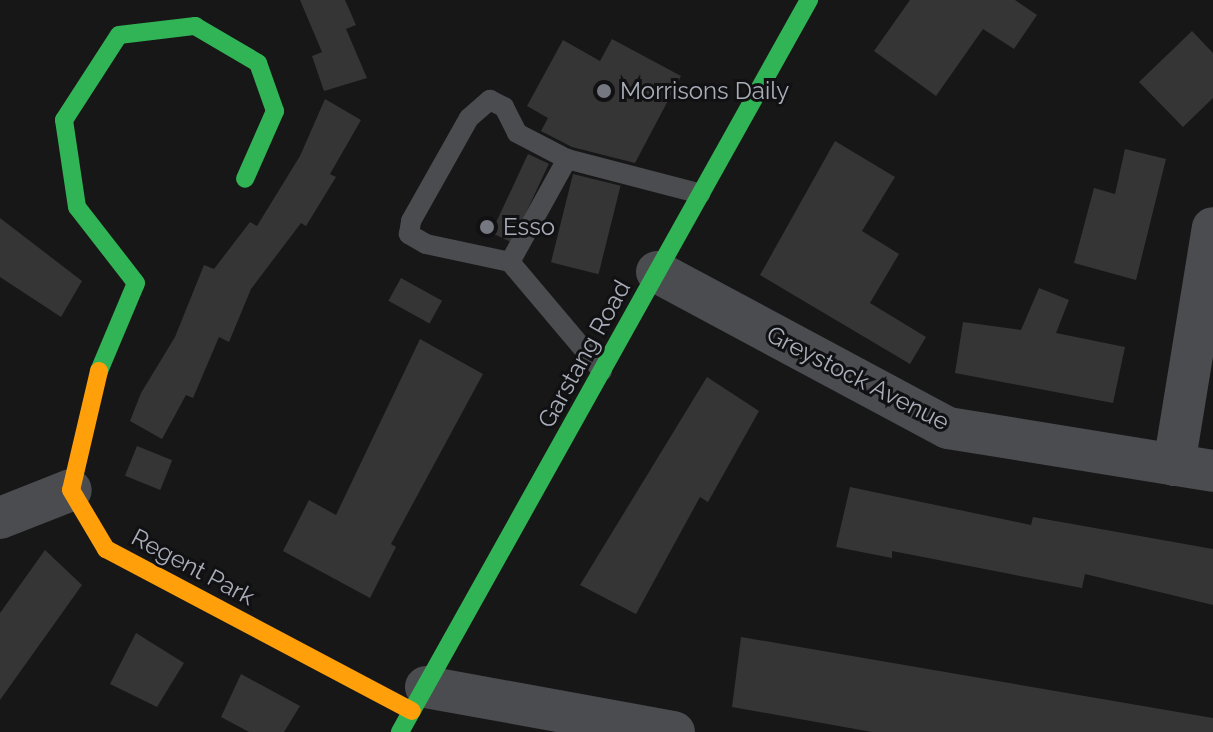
<!DOCTYPE html>
<style>
body{margin:0}
#map{position:relative;width:1213px;height:732px;overflow:hidden;background:#171717;font-family:Raleway,sans-serif}
div>[style]{position:absolute}
.building>*{inset:0;background:#353536;transform-origin:0 0}
.lane>*{height:20px;margin:-10px;padding:0 10px;transform-origin:10px;border-radius:10px;background:#4b4c50}
.street>*{height:42px;margin:-21px;padding:0 21px;transform-origin:21px;border-radius:21px;background:#4b4c50}
.fast>*{height:18px;margin:-9px;padding:0 9px;transform-origin:9px;border-radius:9px;background:#30b455}
.slow>*{height:18px;margin:-9px;padding:0 9px;transform-origin:9px;border-radius:9px;background:#ff9f0a}
.dots>*{width:22px;height:22px;translate:-50% -50%;box-sizing:border-box;border:4px solid #111113;border-radius:50%}
span{translate:-50% -50%;white-space:nowrap;text-align:center;line-height:1.15;-webkit-text-stroke:6px #111113;paint-order:stroke}
.poi-label{font-size:24px;color:#a8adb8}
.left{translate:0 -50%;text-align:left}
.street-label{font-size:24px;color:#a8adb8}
</style>
<div id="map">
<div class="building">
<i style="clip-path:polygon(300px 0,345px 0,356px 25px,346px 29px,367px 78px,324px 91px,312px 56px,322px 52px)"></i>
<i style="clip-path:polygon(910px 0,1015px 0,1037px 15px,1014px 49px,983px 29px,936px 96px,874px 51px)"></i>
<i style="clip-path:polygon(1192px 31px,1213px 53px,1213px 98px,1183px 127px,1139px 82px)"></i>
<i style="clip-path:polygon(612px 39px,681px 76px,635px 163px,572px 147px,541px 131px,548px 118px,527px 106px,563px 40px,600px 61px)"></i>
<i style="clip-path:polygon(325px 99px,361px 120px,330px 174px,336px 177px,306px 226px,301px 223px,251px 289px,229px 342px,219px 337px,193px 398px,186px 395px,162px 439px,130px 421px,141px 393px,175px 337px,204px 265px,214px 269px,250px 222px,257px 226px,300px 156px)"></i>
<i style="clip-path:polygon(835px 141px,895px 177px,862px 231px,899px 254px,870px 303px,926px 337px,910px 364px,760px 275px)"></i>
<i style="clip-path:polygon(1125px 149px,1166px 159px,1136px 280px,1074px 263px,1094px 188px,1115px 194px)"></i>
<i style="left:528px;top:154px;width:23px;height:87px;rotate:25deg"></i>
<i style="left:573px;top:174px;width:49px;height:91px;rotate:14deg"></i>
<i style="clip-path:polygon(0 218px,82px 281px,61px 317px,0 277px)"></i>
<i style="left:401px;top:278px;width:47px;height:26px;rotate:29deg"></i>
<i style="clip-path:polygon(1039px 288px,1069px 300px,1056px 333px,1125px 347px,1113px 403px,955px 373px,963px 322px,1021px 330px)"></i>
<i style="clip-path:polygon(420px 339px,483px 374px,391px 544px,396px 547px,370px 598px,283px 551px,309px 500px,336px 515px)"></i>
<i style="clip-path:polygon(707px 377px,759px 411px,708px 502px,700px 497px,636px 614px,580px 585px)"></i>
<i style="left:137px;top:446px;width:38px;height:32px;rotate:22deg"></i>
<i style="clip-path:polygon(850px 487px,1031px 525px,1033px 517px,1213px 549px,1213px 605px,1085px 574px,1082px 588px,892px 551px,892px 558px,836px 547px)"></i>
<i style="clip-path:polygon(45px 550px,82px 585px,0 700px,0 613px)"></i>
<i style="clip-path:polygon(136px 633px,184px 663px,157px 707px,110px 684px)"></i>
<i style="clip-path:polygon(741px 637px,1213px 718px,1213px 732px,872px 732px,732px 707px)"></i>
<i style="clip-path:polygon(241px 674px,300px 706px,284px 732px,249px 732px,221px 717px)"></i>
</div>
<div class="lane">
<i style="left:510px;top:262px;width:86px;rotate:-167.9deg"></i>
<i style="left:426px;top:244px;width:20px;rotate:-150deg"></i>
<i style="left:409px;top:234px;width:13px;rotate:-81deg"></i>
<i style="left:411px;top:221px;width:118px;rotate:-60.6deg"></i>
<i style="left:469px;top:118px;width:28px;rotate:-41deg"></i>
<i style="left:490px;top:100px;width:16px;rotate:27deg"></i>
<i style="left:504px;top:107px;width:29px;rotate:63deg"></i>
<i style="left:517px;top:133px;width:56px;rotate:27.5deg"></i>
<i style="left:602px;top:371px;width:143px;rotate:-130.2deg"></i>
<i style="left:510px;top:262px;width:118px;rotate:-61deg"></i>
<i style="left:567px;top:159px;width:138px;rotate:14.6deg"></i>
</div>
<div class="street">
<i style="left:657px;top:272px;width:330px;rotate:28.2deg"></i>
<i style="left:948px;top:428px;width:268px;rotate:9.2deg"></i>
<i style="left:1174px;top:465px;width:240px;rotate:-80.7deg"></i>
<i style="left:0;top:518px;width:76px;rotate:-21.5deg"></i>
<i style="left:426px;top:687px;width:252px;rotate:10.3deg"></i>
</div>
<div class="fast">
<i style="left:99px;top:371px;width:95px;rotate:-67.2deg"></i>
<i style="left:136px;top:283px;width:96px;rotate:-127.8deg"></i>
<i style="left:77px;top:207px;width:88px;rotate:-98.5deg"></i>
<i style="left:64px;top:120px;width:101px;rotate:-57.1deg"></i>
<i style="left:119px;top:35px;width:77px;rotate:-6.8deg"></i>
<i style="left:195px;top:26px;width:73px;rotate:30.4deg"></i>
<i style="left:258px;top:63px;width:51px;rotate:70.5deg"></i>
<i style="left:275px;top:111px;width:74px;rotate:113.8deg"></i>
<i style="left:400px;top:732px;width:839px;rotate:-60.81deg"></i>
</div>
<div class="slow">
<i style="left:99px;top:371px;width:122px;rotate:103.2deg"></i>
<i style="left:71px;top:490px;width:69px;rotate:59.3deg"></i>
<i style="left:106px;top:549px;width:346px;rotate:27.9deg"></i>
</div>
<div class="dots">
<i style="left:604px;top:91px;background:#757880"></i>
<i style="left:487px;top:227px;background:#757880"></i>
</div>
<div class="poi-label">
<span class="left" style="left:620px;top:91px">Morrisons Daily</span>
<span class="left" style="left:503px;top:227px">Esso</span>
</div>
<div class="street-label">
<span style="left:584px;top:354px;rotate:-61deg">Garstang Road</span>
<span style="left:858px;top:378px;rotate:27deg">Greystock Avenue</span>
<span style="left:193px;top:567px;rotate:28deg">Regent Park</span>
</div>
</div>
